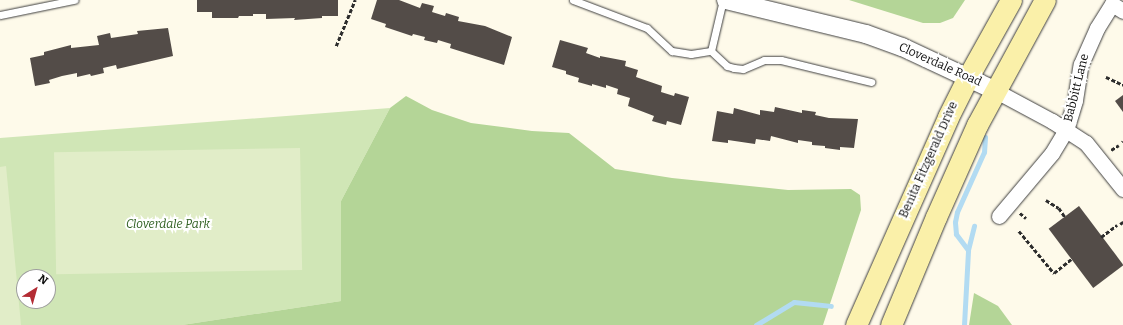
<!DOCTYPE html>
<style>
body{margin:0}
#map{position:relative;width:1123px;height:325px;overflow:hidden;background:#fefaea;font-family:Bitter,serif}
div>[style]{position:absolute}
.green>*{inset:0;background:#d0e6b6}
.forest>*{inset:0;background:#b4d597}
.pitch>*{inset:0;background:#e1edc8;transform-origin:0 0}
.stream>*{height:5px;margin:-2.5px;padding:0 2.5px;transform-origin:2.5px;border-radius:2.5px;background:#b2dbf2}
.building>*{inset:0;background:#534c48;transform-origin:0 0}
.path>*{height:2.5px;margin-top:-1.25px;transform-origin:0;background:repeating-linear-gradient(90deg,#2d2d2d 0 4px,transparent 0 6px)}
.roads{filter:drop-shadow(0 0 1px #3e3e3e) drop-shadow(0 0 1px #3e3e3e)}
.service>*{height:7px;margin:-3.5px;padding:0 3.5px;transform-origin:3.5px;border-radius:3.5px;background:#fff}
.minor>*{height:15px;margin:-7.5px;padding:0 7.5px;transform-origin:7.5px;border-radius:7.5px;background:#fff}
.tertiary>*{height:18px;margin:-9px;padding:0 9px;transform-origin:9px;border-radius:9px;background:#fff}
.secondary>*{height:21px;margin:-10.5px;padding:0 10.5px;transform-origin:10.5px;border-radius:10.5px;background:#faf0a9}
span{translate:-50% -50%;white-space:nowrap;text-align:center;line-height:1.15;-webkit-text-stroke:4px #fff;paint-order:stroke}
.street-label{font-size:12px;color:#0b0b0b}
.park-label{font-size:12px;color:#2e5e20;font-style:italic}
.north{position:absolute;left:16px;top:269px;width:40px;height:40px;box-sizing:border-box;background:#fff;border:1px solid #9d9d9d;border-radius:50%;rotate:37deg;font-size:11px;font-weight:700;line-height:16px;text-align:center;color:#0b0b0b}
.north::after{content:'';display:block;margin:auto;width:14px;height:18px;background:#b32c34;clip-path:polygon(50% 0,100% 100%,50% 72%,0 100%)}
</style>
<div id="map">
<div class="green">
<i style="clip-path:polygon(evenodd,390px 108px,341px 201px,341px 301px,182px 325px,0 325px,0 138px,390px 108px,24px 277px,48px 277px,48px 301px,24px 301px,24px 277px)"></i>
</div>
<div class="forest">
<i style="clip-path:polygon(849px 0,965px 0,953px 18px,940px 23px,923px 23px)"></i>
<i style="clip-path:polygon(406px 96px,432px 110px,471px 123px,532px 131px,569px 133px,615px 169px,672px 178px,788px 190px,851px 189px,860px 195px,861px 210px,823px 325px,182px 325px,341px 301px,341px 201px,390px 108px)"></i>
<i style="clip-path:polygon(974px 293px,998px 306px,1012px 325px,969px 325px)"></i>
</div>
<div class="pitch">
<i style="left:300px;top:148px;width:122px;height:246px;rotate:89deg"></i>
<i style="clip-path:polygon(6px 166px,21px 325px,0 325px,0 167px)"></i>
</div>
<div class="stream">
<i style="left:968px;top:250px;width:20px;rotate:-127deg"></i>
<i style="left:956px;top:234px;width:12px;rotate:-95deg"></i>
<i style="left:955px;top:222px;width:10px;rotate:-79deg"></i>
<i style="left:957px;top:212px;width:66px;rotate:-65.8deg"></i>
<i style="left:984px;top:152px;width:15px;rotate:-86deg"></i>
<i style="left:756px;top:325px;width:44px;rotate:-31.2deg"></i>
<i style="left:794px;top:302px;width:37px;rotate:6deg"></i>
<i style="left:964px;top:325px;width:75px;rotate:-86.9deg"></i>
<i style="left:968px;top:250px;width:25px;rotate:-76deg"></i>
</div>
<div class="building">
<i style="clip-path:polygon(197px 0,338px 0,338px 16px,322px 16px,322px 18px,294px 20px,295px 18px,266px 19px,266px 14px,253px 14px,253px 16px,239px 16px,238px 18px,212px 18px,212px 12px,197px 12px)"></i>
<i style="clip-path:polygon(377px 0,399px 0,420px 8px,422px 3px,434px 6px,432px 12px,445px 16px,446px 13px,459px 17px,458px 21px,485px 26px,512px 37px,504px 65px,450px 48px,451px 44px,438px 40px,437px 43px,424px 40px,425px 37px,413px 34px,412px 36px,385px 27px,386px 24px,371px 19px)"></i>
<i style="clip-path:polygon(168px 28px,173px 56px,117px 69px,116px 65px,103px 68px,104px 73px,91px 76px,90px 74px,77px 77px,77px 73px,62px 76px,49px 80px,50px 83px,35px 86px,30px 58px,44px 55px,44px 52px,71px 45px,71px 48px,99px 45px,97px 36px,110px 33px,111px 38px,138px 34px,137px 31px)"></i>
<i style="clip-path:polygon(560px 40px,588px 48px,586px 53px,600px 58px,600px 56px,626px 61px,625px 66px,638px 70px,636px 77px,662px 86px,661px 92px,674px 96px,675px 93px,689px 97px,681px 125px,667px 121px,666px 125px,652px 121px,654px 116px,628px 106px,630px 98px,617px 94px,618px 89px,606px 85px,606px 88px,592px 84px,592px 86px,578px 82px,579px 78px,566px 74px,566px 71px,552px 67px)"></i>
<i style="clip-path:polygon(1123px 95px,1123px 112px,1115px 101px)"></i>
<i style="clip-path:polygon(775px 107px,802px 113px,802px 110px,816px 112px,815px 115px,829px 118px,858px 119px,854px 148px,840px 147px,840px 150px,825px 148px,825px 146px,812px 145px,812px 142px,798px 140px,798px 143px,771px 136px,770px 141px,756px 139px,755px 144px,728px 140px,728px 143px,712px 141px,717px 111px,733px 114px,734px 108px,760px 115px,760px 110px,774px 112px)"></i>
<i style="left:1079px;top:206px;width:74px;height:38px;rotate:53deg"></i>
</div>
<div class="path">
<i style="left:336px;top:46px;width:50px;rotate:-67.6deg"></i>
<i style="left:1106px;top:77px;width:19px;rotate:25deg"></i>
<i style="left:1122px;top:142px;width:1px;rotate:-45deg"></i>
<i style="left:1111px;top:150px;width:9px;rotate:-32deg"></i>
<i style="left:1046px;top:200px;width:15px;rotate:32deg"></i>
<i style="left:1059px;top:208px;width:11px;rotate:56deg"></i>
<i style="left:1020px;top:213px;width:8px;rotate:40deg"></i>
<i style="left:1120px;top:224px;width:4px;rotate:-34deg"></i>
<i style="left:1019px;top:231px;width:55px;rotate:50.2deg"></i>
<i style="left:1054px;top:273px;width:22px;rotate:-39deg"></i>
<i style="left:1101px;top:237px;width:20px;rotate:-37deg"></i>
</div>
<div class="roads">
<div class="service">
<i style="left:573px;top:0;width:79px;rotate:20.7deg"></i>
<i style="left:647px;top:28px;width:34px;rotate:43deg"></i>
<i style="left:672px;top:51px;width:19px;rotate:9deg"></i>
<i style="left:691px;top:54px;width:20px;rotate:-9deg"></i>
<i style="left:711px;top:51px;width:22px;rotate:43deg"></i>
<i style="left:727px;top:66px;width:7px;rotate:16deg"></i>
<i style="left:734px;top:68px;width:9px;rotate:6deg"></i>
<i style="left:743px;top:69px;width:23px;rotate:-23deg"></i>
<i style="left:764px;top:60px;width:17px"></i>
<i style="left:781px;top:60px;width:93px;rotate:13.7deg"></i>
<i style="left:0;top:15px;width:76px;rotate:-11.5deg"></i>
<i style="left:711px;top:51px;width:52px;rotate:-76.8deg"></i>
</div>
<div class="minor">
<i style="left:996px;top:91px;width:64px;rotate:28.2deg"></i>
<i style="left:1052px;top:121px;width:40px;rotate:32.9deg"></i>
<i style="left:1086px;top:143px;width:59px;rotate:51.2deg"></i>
<i style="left:999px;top:216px;width:82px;rotate:-49.9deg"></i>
<i style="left:1052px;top:153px;width:27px;rotate:-59deg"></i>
<i style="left:1066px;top:130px;width:31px;rotate:-73deg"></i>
<i style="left:1075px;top:100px;width:36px;rotate:-81deg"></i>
<i style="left:1081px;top:64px;width:39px;rotate:-66deg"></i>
<i style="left:1097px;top:28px;width:28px;rotate:-58deg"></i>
<i style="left:1112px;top:4px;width:13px;rotate:32deg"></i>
</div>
<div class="tertiary">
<i style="left:726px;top:0;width:144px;rotate:13.7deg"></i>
<i style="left:866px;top:34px;width:38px;rotate:20deg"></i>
<i style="left:902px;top:47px;width:104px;rotate:25.1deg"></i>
</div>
<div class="secondary">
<i style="left:856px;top:325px;width:227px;rotate:-66.1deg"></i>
<i style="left:948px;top:117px;width:45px;rotate:-63.4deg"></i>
<i style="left:968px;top:77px;width:88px;rotate:-60.8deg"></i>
<i style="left:891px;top:325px;width:117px;rotate:-67.4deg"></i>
<i style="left:936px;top:217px;width:101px;rotate:-66deg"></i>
<i style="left:977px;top:125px;width:142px;rotate:-61.5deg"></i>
</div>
</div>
<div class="street-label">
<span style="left:940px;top:65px;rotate:24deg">Cloverdale Road</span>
<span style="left:1077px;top:88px;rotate:-76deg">Babbitt Lane</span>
<span style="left:929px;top:160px;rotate:-66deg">Benita Fitzgerald Drive</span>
</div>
<div class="park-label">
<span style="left:168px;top:225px">Cloverdale Park</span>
</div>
<div class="north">N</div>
</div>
